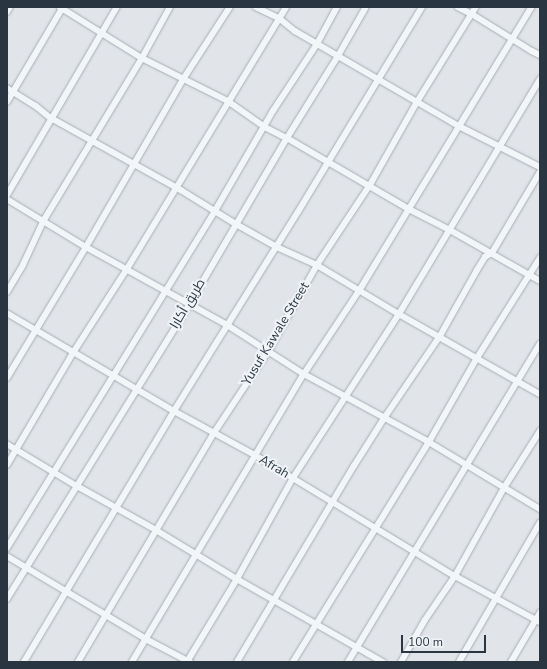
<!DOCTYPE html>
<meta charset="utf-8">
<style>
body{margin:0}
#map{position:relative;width:547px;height:669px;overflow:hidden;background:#e1e5ea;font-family:"Nunito Sans",Cairo,sans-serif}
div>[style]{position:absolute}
.roads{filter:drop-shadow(0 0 1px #a6adb4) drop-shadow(0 0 1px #a6adb4)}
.minor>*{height:5.5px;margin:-2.75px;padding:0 2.75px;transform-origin:2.75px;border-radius:2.75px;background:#f3f6f8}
span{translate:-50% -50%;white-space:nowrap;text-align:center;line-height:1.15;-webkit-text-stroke:4px #f0f4f7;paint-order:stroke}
.street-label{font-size:13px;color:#293541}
.frame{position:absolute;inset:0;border:8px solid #293541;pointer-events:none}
.scale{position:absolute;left:401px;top:635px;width:85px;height:18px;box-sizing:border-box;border:2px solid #293541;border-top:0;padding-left:5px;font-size:12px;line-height:14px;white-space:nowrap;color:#293541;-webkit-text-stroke:3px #f0f4f7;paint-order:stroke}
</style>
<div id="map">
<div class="roads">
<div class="minor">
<i style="left:60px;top:7px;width:97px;rotate:31.9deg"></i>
<i style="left:142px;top:58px;width:96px;rotate:26.6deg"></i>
<i style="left:228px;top:101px;width:45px;rotate:35.1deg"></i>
<i style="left:265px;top:127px;width:25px;rotate:27deg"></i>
<i style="left:287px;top:138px;width:141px;rotate:30.2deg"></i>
<i style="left:409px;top:209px;width:46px;rotate:27.1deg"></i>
<i style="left:450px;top:230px;width:103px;rotate:29.5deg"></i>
<i style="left:256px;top:7px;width:25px;rotate:26deg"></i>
<i style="left:279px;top:18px;width:21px;rotate:39deg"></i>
<i style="left:295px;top:31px;width:190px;rotate:30.1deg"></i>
<i style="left:459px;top:126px;width:91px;rotate:26.8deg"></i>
<i style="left:458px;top:7px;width:16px;rotate:27deg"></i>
<i style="left:472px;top:14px;width:70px;rotate:31.7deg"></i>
<i style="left:532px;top:51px;width:9px;rotate:27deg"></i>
<i style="left:7px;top:12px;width:6px;rotate:-59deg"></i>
<i style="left:7px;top:88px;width:34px;rotate:32deg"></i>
<i style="left:36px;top:106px;width:19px;rotate:39deg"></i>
<i style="left:51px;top:118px;width:149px;rotate:29deg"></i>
<i style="left:181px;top:190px;width:65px;rotate:31.7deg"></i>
<i style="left:236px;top:224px;width:47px;rotate:29.3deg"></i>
<i style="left:277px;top:247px;width:44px;rotate:24.2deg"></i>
<i style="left:317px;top:265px;width:96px;rotate:30.9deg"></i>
<i style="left:399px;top:314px;width:162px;rotate:29.6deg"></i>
<i style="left:7px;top:102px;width:110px;rotate:-59.5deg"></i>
<i style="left:7px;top:195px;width:218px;rotate:-59.7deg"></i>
<i style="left:7px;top:199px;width:92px;rotate:31.3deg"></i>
<i style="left:86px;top:247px;width:163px;rotate:28.9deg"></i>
<i style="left:229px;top:326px;width:89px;rotate:32.6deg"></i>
<i style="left:304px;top:374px;width:142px;rotate:28.5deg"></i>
<i style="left:429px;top:442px;width:130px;rotate:31.1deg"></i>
<i style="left:7px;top:292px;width:31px;rotate:-59deg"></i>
<i style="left:23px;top:265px;width:50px;rotate:-65deg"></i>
<i style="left:44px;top:220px;width:189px;rotate:-58.8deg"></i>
<i style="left:142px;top:58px;width:58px;rotate:-61.2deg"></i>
<i style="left:7px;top:313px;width:194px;rotate:30.4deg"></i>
<i style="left:174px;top:411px;width:92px;rotate:28.5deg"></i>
<i style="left:255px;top:455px;width:234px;rotate:31.2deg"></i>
<i style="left:455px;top:576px;width:97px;rotate:28.4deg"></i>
<i style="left:7px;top:378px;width:153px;rotate:-58.9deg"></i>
<i style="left:86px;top:247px;width:195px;rotate:-59.9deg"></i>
<i style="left:184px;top:78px;width:85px;rotate:-57.1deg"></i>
<i style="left:7px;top:444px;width:82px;rotate:31deg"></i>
<i style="left:77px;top:486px;width:90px;rotate:29.1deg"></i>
<i style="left:156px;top:530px;width:95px;rotate:31.2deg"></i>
<i style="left:237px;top:579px;width:168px;rotate:29.6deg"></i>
<i style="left:7px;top:465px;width:130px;rotate:-59.5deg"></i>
<i style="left:73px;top:353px;width:100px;rotate:-57.3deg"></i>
<i style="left:127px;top:269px;width:306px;rotate:-58.7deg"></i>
<i style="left:7px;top:548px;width:396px;rotate:-58.3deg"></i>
<i style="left:215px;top:211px;width:116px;rotate:-59.9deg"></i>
<i style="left:273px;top:111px;width:80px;rotate:-56.7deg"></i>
<i style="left:317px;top:44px;width:42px;rotate:-61.6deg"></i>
<i style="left:7px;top:556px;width:162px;rotate:30.8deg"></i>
<i style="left:146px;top:639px;width:50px;rotate:27.6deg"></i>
<i style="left:7px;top:599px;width:346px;rotate:-58.2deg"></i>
<i style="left:189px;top:305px;width:194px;rotate:-59.6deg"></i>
<i style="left:287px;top:138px;width:97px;rotate:-58.1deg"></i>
<i style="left:338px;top:56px;width:56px;rotate:-60.3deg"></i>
<i style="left:24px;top:662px;width:292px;rotate:-59.1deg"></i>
<i style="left:174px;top:411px;width:234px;rotate:-58.1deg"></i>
<i style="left:298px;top:212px;width:240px;rotate:-58.8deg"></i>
<i style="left:78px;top:662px;width:266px;rotate:-59.3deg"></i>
<i style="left:214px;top:433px;width:100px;rotate:-56.5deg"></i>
<i style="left:269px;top:350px;width:98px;rotate:-60.5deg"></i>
<i style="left:317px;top:265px;width:96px;rotate:-56.5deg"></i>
<i style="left:370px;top:185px;width:95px;rotate:-60.5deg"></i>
<i style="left:417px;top:102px;width:112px;rotate:-58.2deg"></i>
<i style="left:132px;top:662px;width:335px;rotate:-59.2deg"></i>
<i style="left:304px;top:374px;width:100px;rotate:-56.5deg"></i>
<i style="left:359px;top:291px;width:333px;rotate:-58.7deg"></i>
<i style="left:187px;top:662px;width:97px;rotate:-58.9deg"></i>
<i style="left:237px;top:579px;width:115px;rotate:-61deg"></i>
<i style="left:293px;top:478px;width:195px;rotate:-57.1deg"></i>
<i style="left:399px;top:314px;width:274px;rotate:-59deg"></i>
<i style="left:237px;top:662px;width:228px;rotate:-59.2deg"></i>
<i style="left:354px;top:466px;width:58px;rotate:-57.7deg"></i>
<i style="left:385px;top:417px;width:98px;rotate:-55.8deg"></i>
<i style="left:440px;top:336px;width:76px;rotate:-60.7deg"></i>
<i style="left:477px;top:270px;width:15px;rotate:-58deg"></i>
<i style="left:485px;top:257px;width:8px;rotate:-30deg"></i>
<i style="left:492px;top:253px;width:94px;rotate:-59.3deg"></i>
<i style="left:293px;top:662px;width:259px;rotate:-58.3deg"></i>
<i style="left:429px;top:442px;width:97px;rotate:-60.3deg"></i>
<i style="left:477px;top:358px;width:118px;rotate:-57.8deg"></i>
<i style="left:348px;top:662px;width:371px;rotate:-58.9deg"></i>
<i style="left:401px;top:662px;width:48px;rotate:-60.3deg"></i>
<i style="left:425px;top:620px;width:53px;rotate:-55.7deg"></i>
<i style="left:455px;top:576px;width:101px;rotate:-60.9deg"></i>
<i style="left:504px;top:488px;width:67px;rotate:-57.7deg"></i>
<i style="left:459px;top:662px;width:161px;rotate:-59.8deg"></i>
<i style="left:511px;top:662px;width:57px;rotate:-59.4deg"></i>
</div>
</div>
<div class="street-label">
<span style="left:188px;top:304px;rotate:-59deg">طريق أكارا</span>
<span style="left:276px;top:334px;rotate:-59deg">Yusuf Kawale Street</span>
<span style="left:274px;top:467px;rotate:31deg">Afrah</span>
</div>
<div class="frame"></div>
<div class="scale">100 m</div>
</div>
